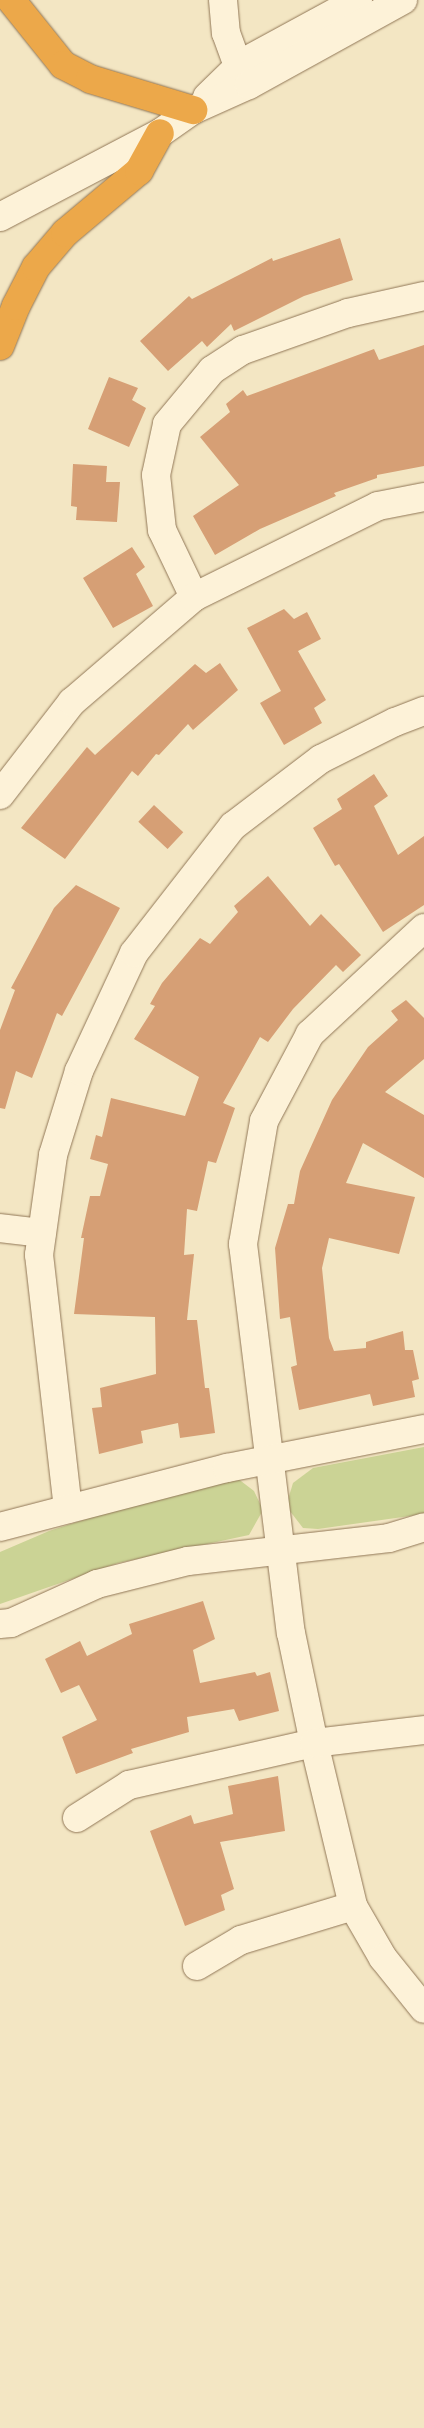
<!DOCTYPE html>
<style>
body{margin:0}
#map{position:relative;width:424px;height:2428px;overflow:hidden;background:#f3e6c3;font-family:"Noto Serif",serif}
div>[style]{position:absolute}
.green>*{inset:0;background:#cbd395}
.building>*{inset:0;background:#d69f75;transform-origin:0 0}
.roads{filter:drop-shadow(0 0 1px #917757) drop-shadow(0 0 1px #917757)}
.street>*{height:28px;margin:-14px;padding:0 14px;transform-origin:14px;border-radius:14px;background:#fdf2d8}
.highway>*{height:28px;margin:-14px;padding:0 14px;transform-origin:14px;border-radius:14px;background:#eca84a}
span{translate:-50% -50%;white-space:nowrap;text-align:center;line-height:1.15;-webkit-text-stroke:5px #faf0d4;paint-order:stroke}
</style>
<div id="map">
<div class="green">
<i style="clip-path:polygon(424px 1447px,424px 1514px,318px 1529px,303px 1528px,286px 1506px,293px 1483px,313px 1468px)"></i>
<i style="clip-path:polygon(237px 1478px,254px 1491px,263px 1510px,249px 1535px,118px 1563px,0 1604px,0 1552px,49px 1531px,173px 1491px)"></i>
</div>
<div class="building">
<i style="clip-path:polygon(340px 238px,353px 280px,304px 296px,234px 331px,231px 324px,207px 347px,202px 341px,168px 371px,140px 341px,189px 296px,192px 299px,272px 258px,273px 261px)"></i>
<i style="clip-path:polygon(424px 345px,424px 466px,377px 475px,377px 478px,334px 493px,336px 496px,260px 529px,215px 555px,193px 516px,239px 485px,200px 437px,230px 412px,226px 404px,243px 390px,247px 396px,374px 349px,379px 360px)"></i>
<i style="clip-path:polygon(109px 377px,138px 388px,132px 400px,146px 408px,129px 447px,88px 429px)"></i>
<i style="clip-path:polygon(73px 464px,107px 466px,106px 482px,120px 482px,117px 522px,76px 520px,77px 507px,71px 506px)"></i>
<i style="clip-path:polygon(132px 547px,145px 567px,136px 574px,153px 606px,113px 628px,83px 578px)"></i>
<i style="clip-path:polygon(284px 609px,294px 619px,307px 612px,321px 639px,298px 651px,326px 700px,314px 708px,322px 723px,284px 745px,260px 703px,281px 691px,247px 628px)"></i>
<i style="clip-path:polygon(220px 663px,238px 690px,193px 730px,188px 724px,159px 755px,156px 754px,138px 776px,132px 771px,65px 859px,21px 828px,87px 747px,95px 755px,195px 664px,206px 673px)"></i>
<i style="clip-path:polygon(374px 774px,388px 796px,374px 806px,398px 855px,424px 836px,424px 905px,383px 932px,339px 864px,335px 866px,313px 828px,342px 809px,337px 799px)"></i>
<i style="left:154px;top:805px;width:40px;height:23px;rotate:43deg"></i>
<i style="clip-path:polygon(268px 876px,310px 926px,321px 914px,361px 955px,343px 972px,336px 965px,293px 1009px,268px 1042px,260px 1037px,223px 1103px,235px 1108px,216px 1163px,208px 1161px,197px 1211px,187px 1209px,184px 1255px,194px 1254px,187px 1320px,197px 1320px,205px 1388px,209px 1388px,215px 1433px,180px 1438px,178px 1423px,141px 1431px,143px 1443px,99px 1454px,92px 1408px,102px 1407px,100px 1388px,156px 1374px,155px 1317px,74px 1314px,84px 1238px,81px 1238px,90px 1196px,100px 1196px,108px 1164px,90px 1159px,96px 1135px,102px 1137px,111px 1098px,185px 1116px,199px 1077px,134px 1039px,155px 1006px,150px 1004px,162px 983px,200px 938px,210px 944px,238px 912px,234px 906px)"></i>
<i style="clip-path:polygon(76px 885px,120px 908px,62px 1016px,57px 1013px,32px 1078px,16px 1071px,5px 1109px,0 1108px,0 1030px,15px 990px,11px 988px,54px 908px)"></i>
<i style="clip-path:polygon(406px 1000px,424px 1018px,424px 1059px,385px 1092px,424px 1115px,424px 1178px,363px 1143px,346px 1183px,415px 1197px,399px 1254px,329px 1238px,322px 1268px,329px 1338px,334px 1351px,366px 1348px,366px 1342px,403px 1331px,405px 1350px,413px 1350px,419px 1379px,412px 1381px,415px 1397px,373px 1406px,370px 1394px,299px 1410px,291px 1367px,297px 1365px,290px 1317px,280px 1319px,275px 1248px,288px 1204px,294px 1204px,300px 1171px,332px 1100px,368px 1047px,398px 1020px,391px 1011px)"></i>
<i style="clip-path:polygon(203px 1601px,215px 1639px,193px 1650px,200px 1683px,255px 1672px,257px 1676px,270px 1672px,279px 1711px,239px 1721px,234px 1709px,187px 1717px,189px 1732px,131px 1749px,133px 1753px,76px 1774px,62px 1737px,97px 1720px,79px 1685px,61px 1693px,45px 1659px,80px 1641px,87px 1656px,132px 1634px,129px 1624px)"></i>
<i style="clip-path:polygon(278px 1776px,285px 1831px,220px 1842px,234px 1889px,221px 1895px,225px 1910px,185px 1926px,150px 1831px,191px 1815px,194px 1824px,233px 1814px,228px 1786px)"></i>
</div>
<div class="roads">
<div class="street">
<i style="left:223px;top:0;width:33px;rotate:85deg"></i>
<i style="left:226px;top:33px;width:29px;rotate:70deg"></i>
<i style="left:236px;top:60px;width:7px;rotate:27deg"></i>
<i style="left:207px;top:97px;width:49px;rotate:-44.2deg"></i>
<i style="left:242px;top:63px;width:132px;rotate:-28.5deg"></i>
<i style="left:0;top:217px;width:181px;rotate:-27.7deg"></i>
<i style="left:160px;top:133px;width:40px;rotate:-34.9deg"></i>
<i style="left:193px;top:110px;width:61px;rotate:-24.1deg"></i>
<i style="left:249px;top:85px;width:176px;rotate:-28.9deg"></i>
<i style="left:194px;top:597px;width:74px;rotate:-115.5deg"></i>
<i style="left:162px;top:530px;width:55px;rotate:-96.2deg"></i>
<i style="left:156px;top:475px;width:52px;rotate:-77.8deg"></i>
<i style="left:167px;top:424px;width:70px;rotate:-50.2deg"></i>
<i style="left:212px;top:370px;width:37px;rotate:-33deg"></i>
<i style="left:243px;top:350px;width:111px;rotate:-19.4deg"></i>
<i style="left:348px;top:313px;width:78px;rotate:-12.6deg"></i>
<i style="left:0;top:795px;width:118px;rotate:-52.3deg"></i>
<i style="left:72px;top:702px;width:161px;rotate:-40.7deg"></i>
<i style="left:194px;top:597px;width:205px;rotate:-26.3deg"></i>
<i style="left:378px;top:506px;width:47px;rotate:-11.1deg"></i>
<i style="left:424px;top:928px;width:156px;rotate:137.1deg"></i>
<i style="left:310px;top:1034px;width:98px;rotate:117.9deg"></i>
<i style="left:264px;top:1121px;width:125px;rotate:99.7deg"></i>
<i style="left:243px;top:1244px;width:392px;rotate:83deg"></i>
<i style="left:291px;top:1633px;width:112px;rotate:78.2deg"></i>
<i style="left:314px;top:1743px;width:168px;rotate:76.5deg"></i>
<i style="left:353px;top:1906px;width:60px;rotate:60deg"></i>
<i style="left:383px;top:1958px;width:65px;rotate:51.2deg"></i>
<i style="left:0;top:1228px;width:42px;rotate:6.8deg"></i>
<i style="left:68px;top:1509px;width:256px;rotate:-96.5deg"></i>
<i style="left:39px;top:1255px;width:101px;rotate:-82deg"></i>
<i style="left:53px;top:1155px;width:88px;rotate:-72.8deg"></i>
<i style="left:79px;top:1071px;width:130px;rotate:-65deg"></i>
<i style="left:134px;top:953px;width:161px;rotate:-52.1deg"></i>
<i style="left:233px;top:826px;width:111px;rotate:-37.3deg"></i>
<i style="left:321px;top:759px;width:83px;rotate:-26.6deg"></i>
<i style="left:395px;top:722px;width:31px;rotate:-21deg"></i>
<i style="left:0;top:1527px;width:235px;rotate:-14.6deg"></i>
<i style="left:227px;top:1468px;width:201px;rotate:-11.2deg"></i>
<i style="left:0;top:1624px;width:11px;rotate:-5deg"></i>
<i style="left:11px;top:1623px;width:94px;rotate:-24.4deg"></i>
<i style="left:97px;top:1584px;width:94px;rotate:-14.2deg"></i>
<i style="left:188px;top:1561px;width:202px;rotate:-6.5deg"></i>
<i style="left:389px;top:1538px;width:37px;rotate:-17deg"></i>
<i style="left:77px;top:1818px;width:62px;rotate:-32.4deg"></i>
<i style="left:129px;top:1785px;width:190px;rotate:-12.8deg"></i>
<i style="left:314px;top:1743px;width:111px;rotate:-6.7deg"></i>
<i style="left:197px;top:1966px;width:51px;rotate:-30.6deg"></i>
<i style="left:241px;top:1940px;width:117px;rotate:-16.9deg"></i>
</div>
<div class="highway">
<i style="left:11px;top:0;width:83px;rotate:51.3deg"></i>
<i style="left:63px;top:65px;width:30px;rotate:27deg"></i>
<i style="left:90px;top:79px;width:108px;rotate:16.8deg"></i>
<i style="left:0;top:346px;width:43px;rotate:-68.2deg"></i>
<i style="left:16px;top:306px;width:44px;rotate:-62.9deg"></i>
<i style="left:36px;top:267px;width:45px;rotate:-49.5deg"></i>
<i style="left:65px;top:233px;width:97px;rotate:-40deg"></i>
<i style="left:139px;top:171px;width:43px;rotate:-61.1deg"></i>
</div>
</div>
</div>
